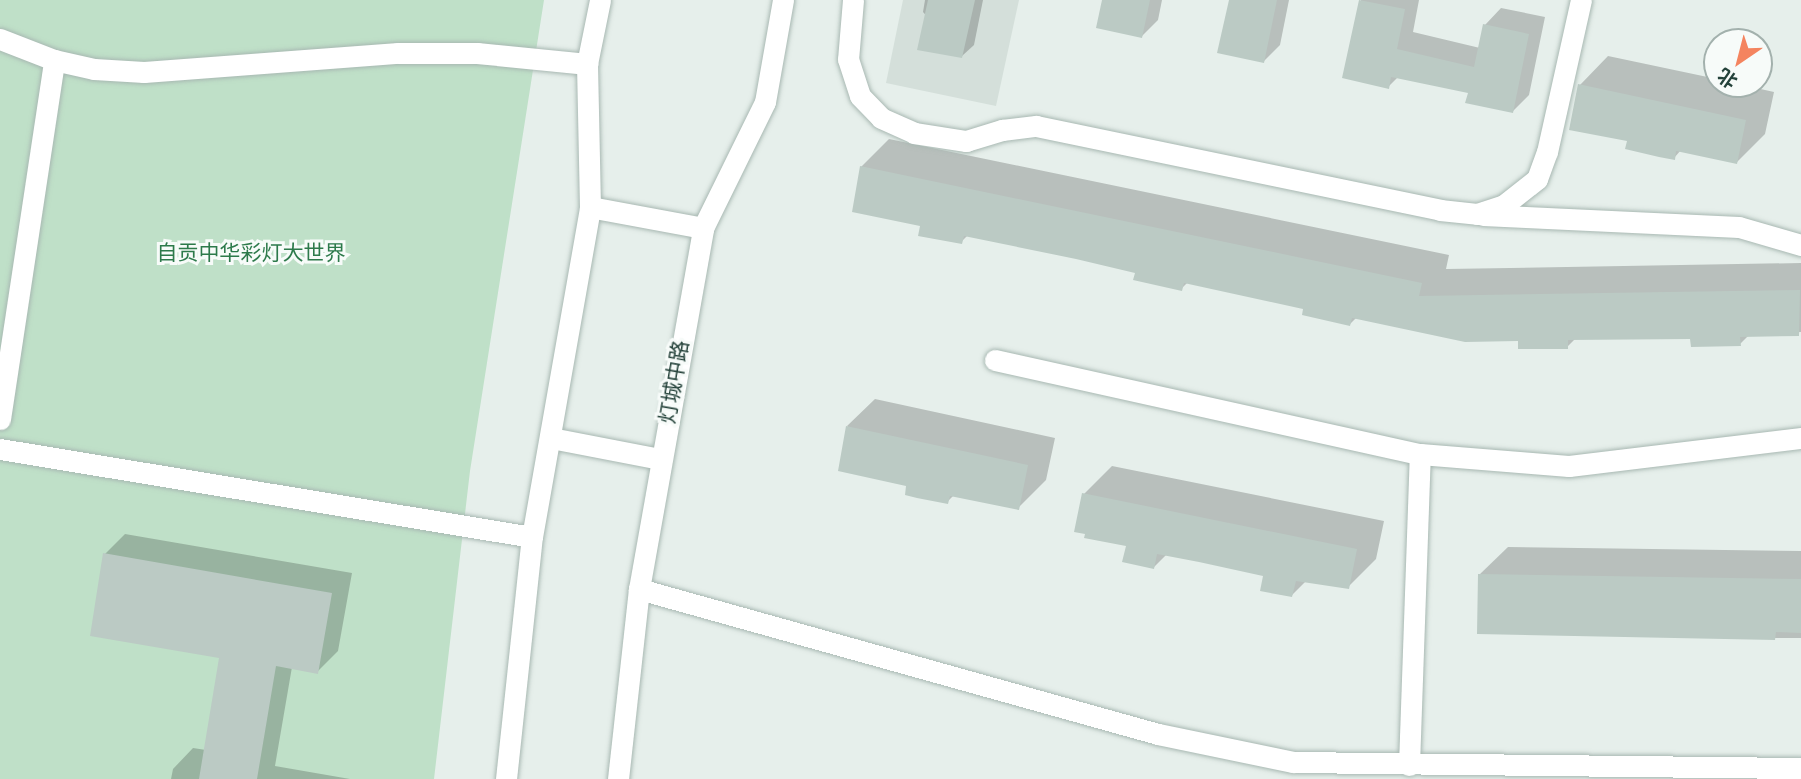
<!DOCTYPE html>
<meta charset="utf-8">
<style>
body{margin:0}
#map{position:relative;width:1801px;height:779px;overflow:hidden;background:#e6efeb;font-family:"PT Sans","Noto Sans SC",sans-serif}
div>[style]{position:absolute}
.built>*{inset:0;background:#d4dfda}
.green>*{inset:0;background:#bfe0c8}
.shadow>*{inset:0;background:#0003}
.building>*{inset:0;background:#bbcac4}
.roads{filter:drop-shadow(0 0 2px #a8b8b2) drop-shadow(0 0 2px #a8b8b2)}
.lane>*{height:21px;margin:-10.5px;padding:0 10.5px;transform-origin:10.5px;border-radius:10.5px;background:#fff}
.street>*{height:21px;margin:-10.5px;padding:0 10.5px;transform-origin:10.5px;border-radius:10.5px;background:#fff}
.secondary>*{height:21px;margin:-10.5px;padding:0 10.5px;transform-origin:10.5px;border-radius:10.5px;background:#fff}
span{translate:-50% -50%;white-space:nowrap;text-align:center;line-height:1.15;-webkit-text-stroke:6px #f7fbf9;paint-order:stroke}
.park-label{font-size:21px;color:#2d7a4b}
.street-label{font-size:21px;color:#24423a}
.north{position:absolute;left:1703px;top:28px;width:70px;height:70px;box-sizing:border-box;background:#f7fbf9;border:2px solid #a3b1ad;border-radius:50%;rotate:215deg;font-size:19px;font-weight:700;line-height:28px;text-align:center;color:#24423a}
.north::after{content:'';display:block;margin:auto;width:24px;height:32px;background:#f4845f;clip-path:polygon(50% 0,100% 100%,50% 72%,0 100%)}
</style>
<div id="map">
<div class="built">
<i style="clip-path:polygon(903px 0,1019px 0,996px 106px,886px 83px)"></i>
</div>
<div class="green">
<i style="clip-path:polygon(0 0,544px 0,470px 471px,434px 779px,0 779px)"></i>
</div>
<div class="shadow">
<i style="clip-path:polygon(925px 0,983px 0,974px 45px,962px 56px,923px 12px)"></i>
<i style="clip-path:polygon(1104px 0,1162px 0,1158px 20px,1142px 36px)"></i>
<i style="clip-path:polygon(1230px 0,1289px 0,1280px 45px,1263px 62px)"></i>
<i style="clip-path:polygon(1361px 0,1419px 0,1413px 32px,1480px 48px,1485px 25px,1501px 8px,1545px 17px,1529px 95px,1512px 112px,1470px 92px,1398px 77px,1388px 87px,1344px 77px)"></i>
<i style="clip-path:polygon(1608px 56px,1717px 79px,1717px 84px,1738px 84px,1774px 92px,1765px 134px,1736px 163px,1681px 150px,1674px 158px,1629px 140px,1580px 85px)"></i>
<i style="clip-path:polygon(889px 139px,1449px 255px,1446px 269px,1801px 263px,1801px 332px,1749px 335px,1740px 344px,1692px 338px,1576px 338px,1567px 347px,1357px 317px,1350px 324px,1305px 307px,1188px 282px,1181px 289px,1137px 271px,968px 235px,961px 242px,922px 225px,861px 167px)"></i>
<i style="clip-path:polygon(875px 399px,1055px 438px,1046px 480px,1018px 508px,954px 495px,947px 502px,908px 485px,847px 426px)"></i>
<i style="clip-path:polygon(1112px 466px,1384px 521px,1376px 559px,1348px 587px,1306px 581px,1292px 595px,1265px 574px,1167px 554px,1154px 567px,1128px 544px,1084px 494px)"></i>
<i style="clip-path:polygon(125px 534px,352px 573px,338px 651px,317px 672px,292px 667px,275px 766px,350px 779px,171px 779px,173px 769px,193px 748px,206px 750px,221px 657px,105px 554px)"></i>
<i style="clip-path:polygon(1508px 547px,1801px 551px,1801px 638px,1725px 638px,1479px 575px)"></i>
</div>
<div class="building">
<i style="clip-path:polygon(928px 0,975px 0,962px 58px,917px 50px)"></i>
<i style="clip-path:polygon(1102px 0,1150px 0,1142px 38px,1096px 28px)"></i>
<i style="clip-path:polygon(1229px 0,1277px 0,1264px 63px,1217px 53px)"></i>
<i style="clip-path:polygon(1359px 0,1405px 9px,1397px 49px,1474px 67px,1483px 24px,1529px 34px,1513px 113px,1465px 103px,1468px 93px,1391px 77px,1389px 89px,1342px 78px)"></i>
<i style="clip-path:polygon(1578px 84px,1746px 120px,1737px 164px,1676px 151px,1675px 160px,1659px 157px,1625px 149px,1627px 141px,1569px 130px)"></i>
<i style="clip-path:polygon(860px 166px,1422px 283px,1419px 296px,1800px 290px,1799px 336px,1740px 337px,1741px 346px,1691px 347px,1690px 339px,1568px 340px,1568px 349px,1518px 349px,1518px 341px,1465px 342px,1352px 318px,1350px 326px,1302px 315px,1303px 309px,1184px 283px,1182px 291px,1133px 280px,1135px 273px,1076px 259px,964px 236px,962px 244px,918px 236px,920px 226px,852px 212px)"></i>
<i style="clip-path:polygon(846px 426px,1028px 465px,1019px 510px,950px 496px,948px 504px,917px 498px,905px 495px,906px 486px,838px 471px)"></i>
<i style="clip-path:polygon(1082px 493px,1357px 549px,1349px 589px,1296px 581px,1292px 597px,1260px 591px,1263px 576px,1199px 562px,1157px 554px,1154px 569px,1122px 562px,1126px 546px,1084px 538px,1085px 534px,1074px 532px)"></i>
<i style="clip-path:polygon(103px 553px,332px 593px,318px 674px,276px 666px,257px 779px,199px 779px,219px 658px,90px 636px)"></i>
<i style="clip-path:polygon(1478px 574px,1801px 579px,1801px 633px,1776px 632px,1775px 640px,1477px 634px)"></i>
</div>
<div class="roads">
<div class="lane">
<i style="left:853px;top:0;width:59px;rotate:94.8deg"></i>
<i style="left:848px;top:59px;width:39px;rotate:72deg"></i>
<i style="left:860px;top:96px;width:30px;rotate:46deg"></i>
<i style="left:881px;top:118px;width:36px;rotate:24deg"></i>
<i style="left:914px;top:133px;width:53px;rotate:8.7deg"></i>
<i style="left:966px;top:141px;width:38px;rotate:-17deg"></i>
<i style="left:1002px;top:130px;width:34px;rotate:-7deg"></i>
<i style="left:1036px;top:126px;width:413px;rotate:11.7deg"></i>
<i style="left:1440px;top:210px;width:37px;rotate:6deg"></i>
<i style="left:1477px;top:214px;width:28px;rotate:-18deg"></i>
<i style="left:1504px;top:205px;width:42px;rotate:-38.2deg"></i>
<i style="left:1537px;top:179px;width:29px;rotate:-70deg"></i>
<i style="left:1547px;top:152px;width:156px;rotate:-77.4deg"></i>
<i style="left:0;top:39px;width:58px;rotate:21.3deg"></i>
<i style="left:54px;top:60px;width:41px;rotate:12.7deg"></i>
<i style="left:94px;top:69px;width:50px;rotate:3.4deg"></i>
<i style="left:144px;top:72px;width:255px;rotate:-4.3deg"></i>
<i style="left:398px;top:53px;width:79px"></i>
<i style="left:477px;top:53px;width:111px;rotate:5.7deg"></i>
<i style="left:1483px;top:215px;width:256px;rotate:2.7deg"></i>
<i style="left:1739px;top:227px;width:65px;rotate:16.2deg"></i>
<i style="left:995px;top:360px;width:435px;rotate:12.5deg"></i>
<i style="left:1420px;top:454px;width:149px;rotate:4.6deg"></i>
<i style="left:1569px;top:466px;width:234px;rotate:-6.9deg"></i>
<i style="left:0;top:419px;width:363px;rotate:-81.4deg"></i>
<i style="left:0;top:449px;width:539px;rotate:9.39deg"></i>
<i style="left:1409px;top:765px;width:311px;rotate:-88deg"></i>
</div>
<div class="street">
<i style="left:639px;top:589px;width:539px;rotate:15.61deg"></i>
<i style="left:1158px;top:734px;width:138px;rotate:11.7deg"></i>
<i style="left:1293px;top:762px;width:508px;rotate:0.68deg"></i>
</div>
<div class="secondary">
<i style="left:590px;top:207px;width:115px;rotate:10.5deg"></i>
<i style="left:551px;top:438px;width:111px;rotate:10.9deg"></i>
<i style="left:506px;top:779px;width:243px;rotate:-83.9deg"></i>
<i style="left:532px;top:537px;width:335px;rotate:-80deg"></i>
<i style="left:590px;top:207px;width:143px;rotate:-91.2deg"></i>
<i style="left:587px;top:64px;width:65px;rotate:-78.5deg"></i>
<i style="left:618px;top:779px;width:191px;rotate:-83.7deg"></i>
<i style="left:639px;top:589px;width:367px;rotate:-79.9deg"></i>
<i style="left:703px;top:228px;width:140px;rotate:-63.8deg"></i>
<i style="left:765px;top:102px;width:104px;rotate:-80deg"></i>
</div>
</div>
<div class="park-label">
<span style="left:251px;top:253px">自贡中华彩灯大世界</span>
</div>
<div class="street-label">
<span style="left:674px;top:382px;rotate:-80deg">灯城中路</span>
</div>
<div class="north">北</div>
</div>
